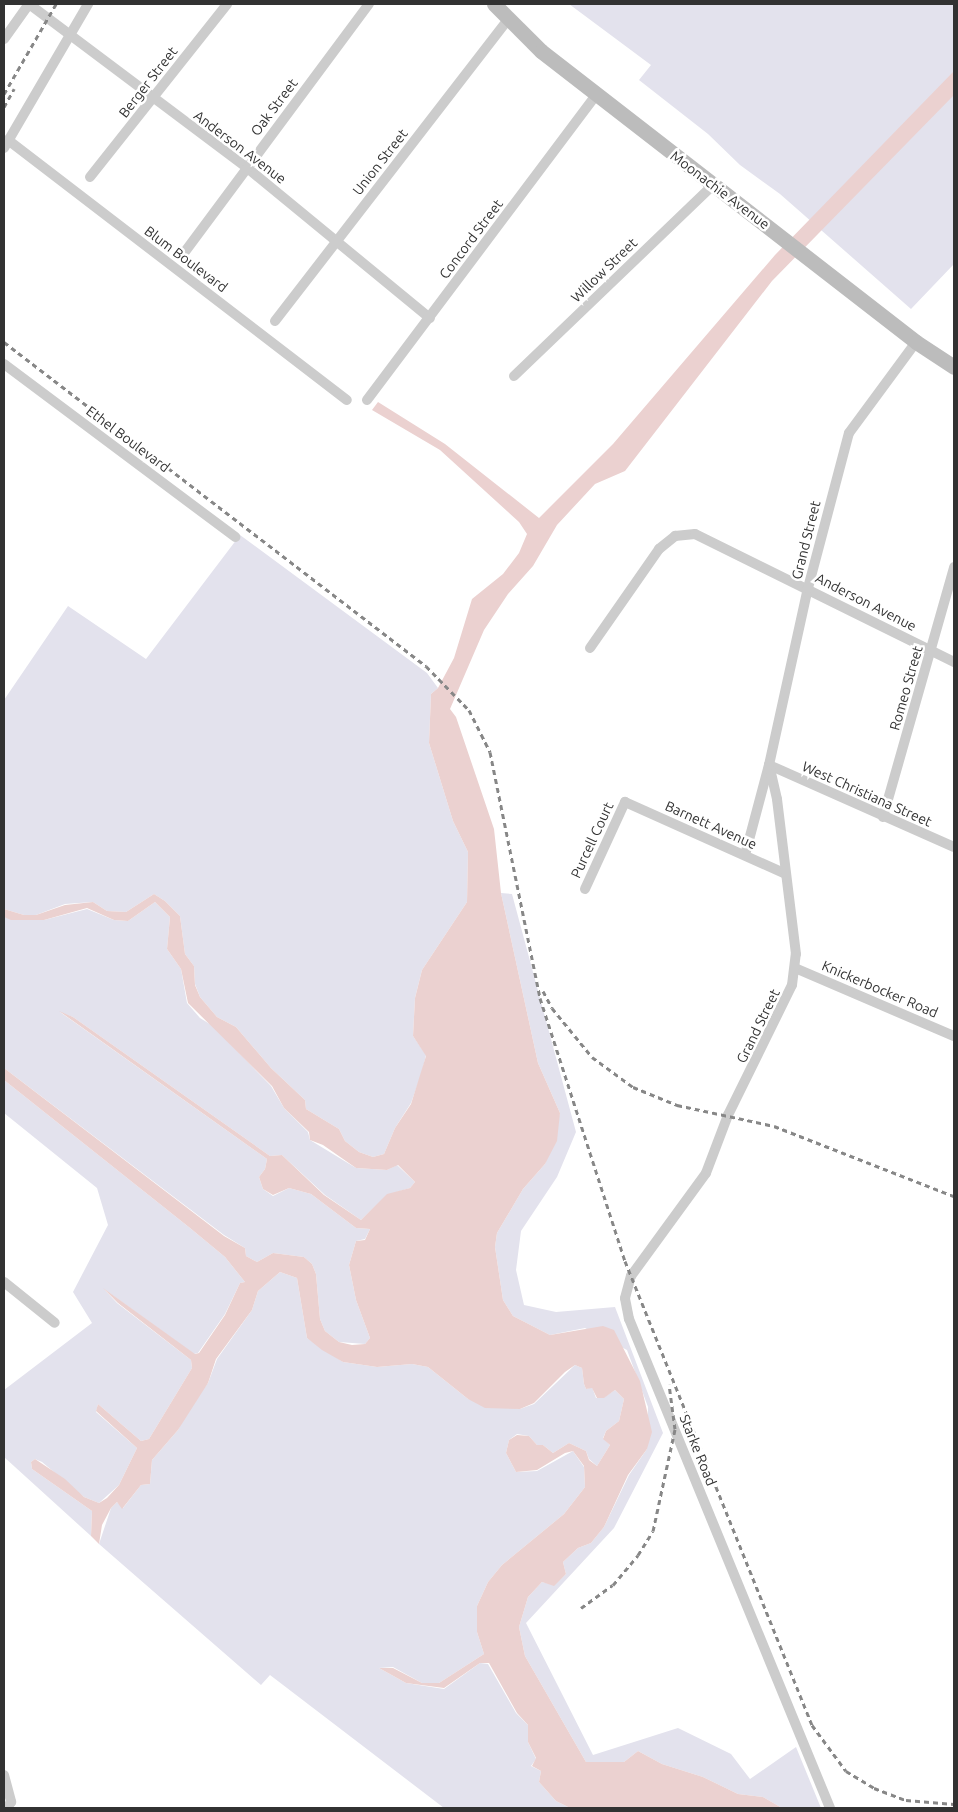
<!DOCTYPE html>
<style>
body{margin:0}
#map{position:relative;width:958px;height:1812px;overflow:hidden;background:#fff;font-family:Ubuntu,sans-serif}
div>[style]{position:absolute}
.green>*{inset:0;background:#e3e2ed}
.water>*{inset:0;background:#ebd1d0}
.minor>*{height:10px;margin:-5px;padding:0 5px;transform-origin:5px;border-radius:5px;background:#ccc}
.secondary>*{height:15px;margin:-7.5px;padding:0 7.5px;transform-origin:7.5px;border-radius:7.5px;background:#bcbcbc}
.rail>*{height:3px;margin-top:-1.5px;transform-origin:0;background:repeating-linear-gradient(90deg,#878787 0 5px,transparent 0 9px)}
span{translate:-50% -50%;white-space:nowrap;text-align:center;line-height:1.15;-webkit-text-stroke:5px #fff;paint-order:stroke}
.street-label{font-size:14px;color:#323232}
.frame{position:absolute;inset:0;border:5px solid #323232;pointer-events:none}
</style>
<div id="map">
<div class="green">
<i style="clip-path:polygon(569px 4px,954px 4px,954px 264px,911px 309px,780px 194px,740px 165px,708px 134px,639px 80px,651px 65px)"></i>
<i style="clip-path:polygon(240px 535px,427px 673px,438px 688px,431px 694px,429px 743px,453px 821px,468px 852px,467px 902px,422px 970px,415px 998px,413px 1036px,426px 1055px,422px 1072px,411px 1103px,395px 1128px,384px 1154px,373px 1157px,359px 1152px,345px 1141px,339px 1129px,306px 1109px,305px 1100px,271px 1068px,236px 1027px,217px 1017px,200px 997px,195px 984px,194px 966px,185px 954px,180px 916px,165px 901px,154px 894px,126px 912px,107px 911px,93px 902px,65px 904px,36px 915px,24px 915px,4px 909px,4px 700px,68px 606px,146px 659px)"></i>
<i style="clip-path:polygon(501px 893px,512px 894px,576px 1132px,557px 1177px,521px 1231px,516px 1270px,524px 1305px,556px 1312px,615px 1307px,663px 1433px,614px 1528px,526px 1623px,593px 1755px,678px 1728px,731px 1754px,750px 1779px,796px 1747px,821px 1808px,782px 1808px,763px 1797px,738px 1794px,703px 1777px,662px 1764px,638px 1751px,624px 1762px,586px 1762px,525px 1656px,519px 1627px,528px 1597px,542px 1582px,554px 1585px,566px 1574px,563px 1562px,578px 1548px,591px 1543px,604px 1527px,629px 1475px,647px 1449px,648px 1407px,627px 1350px,585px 1328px,550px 1335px,513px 1316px,503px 1300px,495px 1247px,497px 1233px,523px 1189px,545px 1164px,560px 1113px,538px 1063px)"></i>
<i style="clip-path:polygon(155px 902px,170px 917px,167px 949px,181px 969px,187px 1003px,200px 1018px,213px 1026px,271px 1086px,284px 1108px,308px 1132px,310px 1140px,356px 1168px,387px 1170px,397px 1165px,415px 1182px,410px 1188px,387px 1195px,361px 1220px,325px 1195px,282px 1155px,270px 1156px,73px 1017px,60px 1012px,267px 1159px,265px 1169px,259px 1177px,263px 1189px,273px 1196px,289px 1188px,311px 1194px,356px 1228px,370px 1229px,365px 1239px,356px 1241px,349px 1265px,356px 1300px,370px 1338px,365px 1344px,339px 1342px,325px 1331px,320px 1319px,316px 1274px,312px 1264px,304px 1257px,273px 1253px,257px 1262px,246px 1256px,245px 1248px,224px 1235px,4px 1068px,4px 917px,44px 920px,87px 909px,114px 920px,128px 921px)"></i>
<i style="clip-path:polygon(4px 1080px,190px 1228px,225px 1257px,245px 1282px,240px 1283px,225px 1314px,198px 1353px,194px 1354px,104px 1289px,117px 1303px,191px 1360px,192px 1368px,149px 1439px,141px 1441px,98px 1404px,96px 1412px,137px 1448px,119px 1485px,99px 1503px,84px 1497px,42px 1462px,35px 1459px,31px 1462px,32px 1469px,92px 1511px,91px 1536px,4px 1457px,4px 1390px,92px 1323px,73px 1292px,108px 1225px,97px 1188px,4px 1113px)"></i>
<i style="clip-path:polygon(280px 1272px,297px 1278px,307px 1338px,343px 1362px,377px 1367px,412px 1364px,428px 1367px,468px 1399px,520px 1409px,534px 1404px,575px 1365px,582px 1368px,584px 1384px,586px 1389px,592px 1387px,596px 1398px,603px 1398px,615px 1390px,624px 1399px,619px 1421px,606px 1431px,603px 1438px,610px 1445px,597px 1466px,589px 1459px,586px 1451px,569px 1443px,553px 1453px,543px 1445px,537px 1445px,529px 1436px,517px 1434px,509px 1440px,506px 1453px,516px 1472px,537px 1471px,573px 1451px,584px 1467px,585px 1487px,564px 1514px,502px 1565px,488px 1582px,477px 1606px,477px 1632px,484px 1654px,439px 1683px,422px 1683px,393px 1667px,379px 1668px,406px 1683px,444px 1689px,480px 1663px,488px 1664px,516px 1713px,528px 1725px,528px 1742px,536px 1759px,531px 1766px,541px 1771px,539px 1782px,556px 1801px,570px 1808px,444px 1808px,270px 1675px,261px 1685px,99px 1544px,111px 1508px,117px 1502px,123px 1508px,141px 1485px,150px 1484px,152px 1460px,178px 1430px,189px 1408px,208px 1383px,217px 1359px,252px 1310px,258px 1291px)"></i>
</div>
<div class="water">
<i style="clip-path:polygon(954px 71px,954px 95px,772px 281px,625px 471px,595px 484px,557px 525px,533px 566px,508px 594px,484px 630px,450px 709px,456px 717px,494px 829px,501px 893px,538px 1063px,560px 1113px,557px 1141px,545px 1164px,523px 1189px,497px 1233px,495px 1247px,503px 1300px,513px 1316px,550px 1335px,603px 1326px,614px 1330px,640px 1381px,652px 1432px,647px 1449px,628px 1475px,604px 1527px,591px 1543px,578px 1548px,563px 1562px,566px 1574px,554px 1586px,542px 1582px,528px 1597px,519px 1627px,525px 1656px,586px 1762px,624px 1762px,638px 1751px,662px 1764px,703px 1777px,738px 1794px,763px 1797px,782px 1808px,570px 1808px,556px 1801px,539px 1782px,541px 1771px,532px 1766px,536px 1758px,528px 1742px,528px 1725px,517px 1713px,489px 1663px,480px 1663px,444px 1688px,406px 1683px,379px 1668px,393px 1668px,422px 1683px,439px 1683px,484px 1654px,477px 1632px,477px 1606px,488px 1582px,502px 1565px,564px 1514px,585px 1487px,584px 1466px,573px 1451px,565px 1453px,537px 1470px,516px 1472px,506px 1453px,509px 1440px,517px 1435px,529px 1436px,537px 1445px,543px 1445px,553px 1453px,569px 1443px,586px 1451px,589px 1460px,597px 1466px,610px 1445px,603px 1439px,606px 1431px,619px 1421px,624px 1399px,615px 1390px,604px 1398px,597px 1398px,592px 1388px,586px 1389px,584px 1384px,582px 1368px,575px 1365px,565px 1372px,534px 1403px,520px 1409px,485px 1408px,468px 1399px,428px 1367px,412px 1364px,377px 1367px,343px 1362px,322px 1350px,307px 1338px,297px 1278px,280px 1272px,258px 1291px,252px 1310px,216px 1359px,208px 1383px,178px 1430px,152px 1460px,150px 1484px,141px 1485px,122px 1509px,117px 1502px,111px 1508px,102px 1525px,99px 1544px,91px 1536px,92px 1511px,32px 1469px,31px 1462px,35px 1459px,65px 1479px,84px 1497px,99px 1503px,107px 1498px,119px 1485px,137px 1448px,96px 1411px,98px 1404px,141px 1441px,149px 1439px,192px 1368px,191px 1360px,118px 1303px,103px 1288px,195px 1354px,199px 1353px,225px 1315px,240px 1283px,245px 1282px,225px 1257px,190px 1228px,4px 1080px,4px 1068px,224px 1236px,245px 1248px,246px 1256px,257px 1262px,273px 1253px,304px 1257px,312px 1264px,316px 1274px,320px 1319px,325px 1331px,339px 1342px,352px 1345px,365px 1344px,370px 1338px,356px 1300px,349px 1265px,356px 1241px,365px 1240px,370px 1229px,356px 1228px,311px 1194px,289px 1188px,273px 1195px,263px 1189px,259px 1177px,265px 1169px,267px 1159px,59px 1011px,73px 1017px,270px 1156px,282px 1155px,324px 1195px,361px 1220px,387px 1194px,410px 1188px,415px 1182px,398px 1165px,387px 1170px,356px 1168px,323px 1145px,310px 1140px,309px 1132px,284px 1108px,272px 1086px,188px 1003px,181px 969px,167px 949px,170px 917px,155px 902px,128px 921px,114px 920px,87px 908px,44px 920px,11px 920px,4px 917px,4px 909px,24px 915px,36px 915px,65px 905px,93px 902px,107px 911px,126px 912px,154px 894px,165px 901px,180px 916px,185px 954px,194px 966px,195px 985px,200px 997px,217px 1017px,236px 1027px,271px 1068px,305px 1100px,306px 1109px,339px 1129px,345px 1141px,359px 1152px,373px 1157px,384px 1154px,395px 1128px,411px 1104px,426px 1056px,413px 1036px,415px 998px,422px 970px,467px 902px,468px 852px,453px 821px,429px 743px,431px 694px,438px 688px,454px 658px,472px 599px,503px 574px,519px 553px,527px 534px,519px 522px,440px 450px,372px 410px,378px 402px,445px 444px,539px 518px,613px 444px,775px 255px)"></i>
</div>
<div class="minor">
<i style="left:4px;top:39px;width:43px;rotate:-54.5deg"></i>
<i style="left:29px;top:4px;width:271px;rotate:36.9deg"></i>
<i style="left:246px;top:167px;width:238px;rotate:39.4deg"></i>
<i style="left:8px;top:140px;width:427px;rotate:37.5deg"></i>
<i style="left:4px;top:148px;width:167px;rotate:-59.7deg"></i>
<i style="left:90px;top:177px;width:221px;rotate:-51.6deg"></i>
<i style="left:184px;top:253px;width:310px;rotate:-53.4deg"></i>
<i style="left:275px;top:321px;width:381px;rotate:-52.3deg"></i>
<i style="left:4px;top:364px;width:289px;rotate:36.8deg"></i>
<i style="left:514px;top:376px;width:276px;rotate:-43.8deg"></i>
<i style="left:367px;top:400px;width:383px;rotate:-53.1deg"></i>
<i style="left:590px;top:648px;width:121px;rotate:-55.1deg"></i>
<i style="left:659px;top:549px;width:21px;rotate:-39deg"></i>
<i style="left:675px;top:536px;width:20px;rotate:-6deg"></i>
<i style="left:695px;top:534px;width:289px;rotate:26.3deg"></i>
<i style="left:883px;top:817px;width:260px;rotate:-74.1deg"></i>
<i style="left:745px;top:855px;width:93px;rotate:-75.1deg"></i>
<i style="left:769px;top:765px;width:202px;rotate:23.9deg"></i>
<i style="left:585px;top:889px;width:96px;rotate:-65.3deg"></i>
<i style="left:625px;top:802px;width:176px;rotate:24.1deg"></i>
<i style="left:795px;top:968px;width:173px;rotate:23.2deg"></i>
<i style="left:4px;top:1282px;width:65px;rotate:38.8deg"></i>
<i style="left:4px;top:1775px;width:28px;rotate:75deg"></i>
<i style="left:11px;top:1802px;width:7px;rotate:124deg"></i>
<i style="left:830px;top:1808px;width:529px;rotate:-112.34deg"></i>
<i style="left:629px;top:1319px;width:21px;rotate:-101deg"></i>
<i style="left:625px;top:1298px;width:23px;rotate:-75deg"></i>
<i style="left:631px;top:1276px;width:127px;rotate:-53.9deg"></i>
<i style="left:706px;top:1173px;width:62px;rotate:-69.2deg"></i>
<i style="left:728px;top:1115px;width:145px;rotate:-63.8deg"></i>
<i style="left:792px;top:985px;width:31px;rotate:-83deg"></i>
<i style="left:796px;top:954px;width:156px;rotate:-97deg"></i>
<i style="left:777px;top:799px;width:35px;rotate:-103deg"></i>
<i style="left:769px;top:765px;width:181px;rotate:-77.6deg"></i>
<i style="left:808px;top:588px;width:160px;rotate:-75.2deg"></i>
<i style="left:849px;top:433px;width:113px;rotate:-53.6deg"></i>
</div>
<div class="secondary">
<i style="left:494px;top:4px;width:66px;rotate:45deg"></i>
<i style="left:541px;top:51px;width:475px;rotate:37.8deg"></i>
<i style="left:916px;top:342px;width:45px;rotate:33.3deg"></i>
</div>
<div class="rail">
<i style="left:4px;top:94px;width:104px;rotate:-60deg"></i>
<i style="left:4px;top:107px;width:21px;rotate:-61deg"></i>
<i style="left:4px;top:342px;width:532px;rotate:37.52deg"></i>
<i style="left:426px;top:666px;width:62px;rotate:45.7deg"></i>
<i style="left:469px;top:710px;width:47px;rotate:63.4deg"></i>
<i style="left:490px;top:752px;width:251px;rotate:78.5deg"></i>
<i style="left:540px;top:998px;width:276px;rotate:72.1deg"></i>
<i style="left:625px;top:1261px;width:500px;rotate:68.05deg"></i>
<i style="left:812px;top:1725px;width:57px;rotate:53.5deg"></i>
<i style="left:846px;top:1771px;width:33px;rotate:31deg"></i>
<i style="left:874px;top:1788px;width:34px;rotate:21deg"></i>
<i style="left:906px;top:1800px;width:48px;rotate:4.8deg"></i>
<i style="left:543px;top:991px;width:19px;rotate:62deg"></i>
<i style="left:552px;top:1008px;width:63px;rotate:50.8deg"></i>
<i style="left:592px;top:1057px;width:51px;rotate:36.2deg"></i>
<i style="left:633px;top:1087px;width:48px;rotate:22.2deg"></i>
<i style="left:677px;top:1105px;width:99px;rotate:12.2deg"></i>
<i style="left:774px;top:1126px;width:193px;rotate:21.3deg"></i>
<i style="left:581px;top:1608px;width:39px;rotate:-36deg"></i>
<i style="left:613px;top:1585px;width:39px;rotate:-50deg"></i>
<i style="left:638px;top:1555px;width:28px;rotate:-58deg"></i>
<i style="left:653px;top:1531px;width:104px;rotate:-77.8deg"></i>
<i style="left:675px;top:1429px;width:45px;rotate:-97.6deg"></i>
</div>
<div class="street-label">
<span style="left:148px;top:82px;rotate:-52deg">Berger Street</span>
<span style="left:274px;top:107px;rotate:-53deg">Oak Street</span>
<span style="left:240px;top:147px;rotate:37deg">Anderson Avenue</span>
<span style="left:380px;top:162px;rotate:-52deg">Union Street</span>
<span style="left:720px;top:190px;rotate:37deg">Moonachie Avenue</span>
<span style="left:471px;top:239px;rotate:-53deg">Concord Street</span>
<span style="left:186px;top:259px;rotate:37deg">Blum Boulevard</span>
<span style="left:604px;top:270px;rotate:-44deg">Willow Street</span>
<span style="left:128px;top:439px;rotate:37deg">Ethel Boulevard</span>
<span style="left:806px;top:540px;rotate:-76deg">Grand Street</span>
<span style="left:866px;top:602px;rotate:27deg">Anderson Avenue</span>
<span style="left:906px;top:688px;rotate:-74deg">Romeo Street</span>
<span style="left:867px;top:794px;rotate:24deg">West Christiana Street</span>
<span style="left:711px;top:825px;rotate:24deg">Barnett Avenue</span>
<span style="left:592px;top:840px;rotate:-65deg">Purcell Court</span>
<span style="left:880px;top:989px;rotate:23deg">Knickerbocker Road</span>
<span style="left:758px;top:1026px;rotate:-64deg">Grand Street</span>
<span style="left:698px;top:1450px;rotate:68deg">Starke Road</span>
</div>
<div class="frame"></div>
</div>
